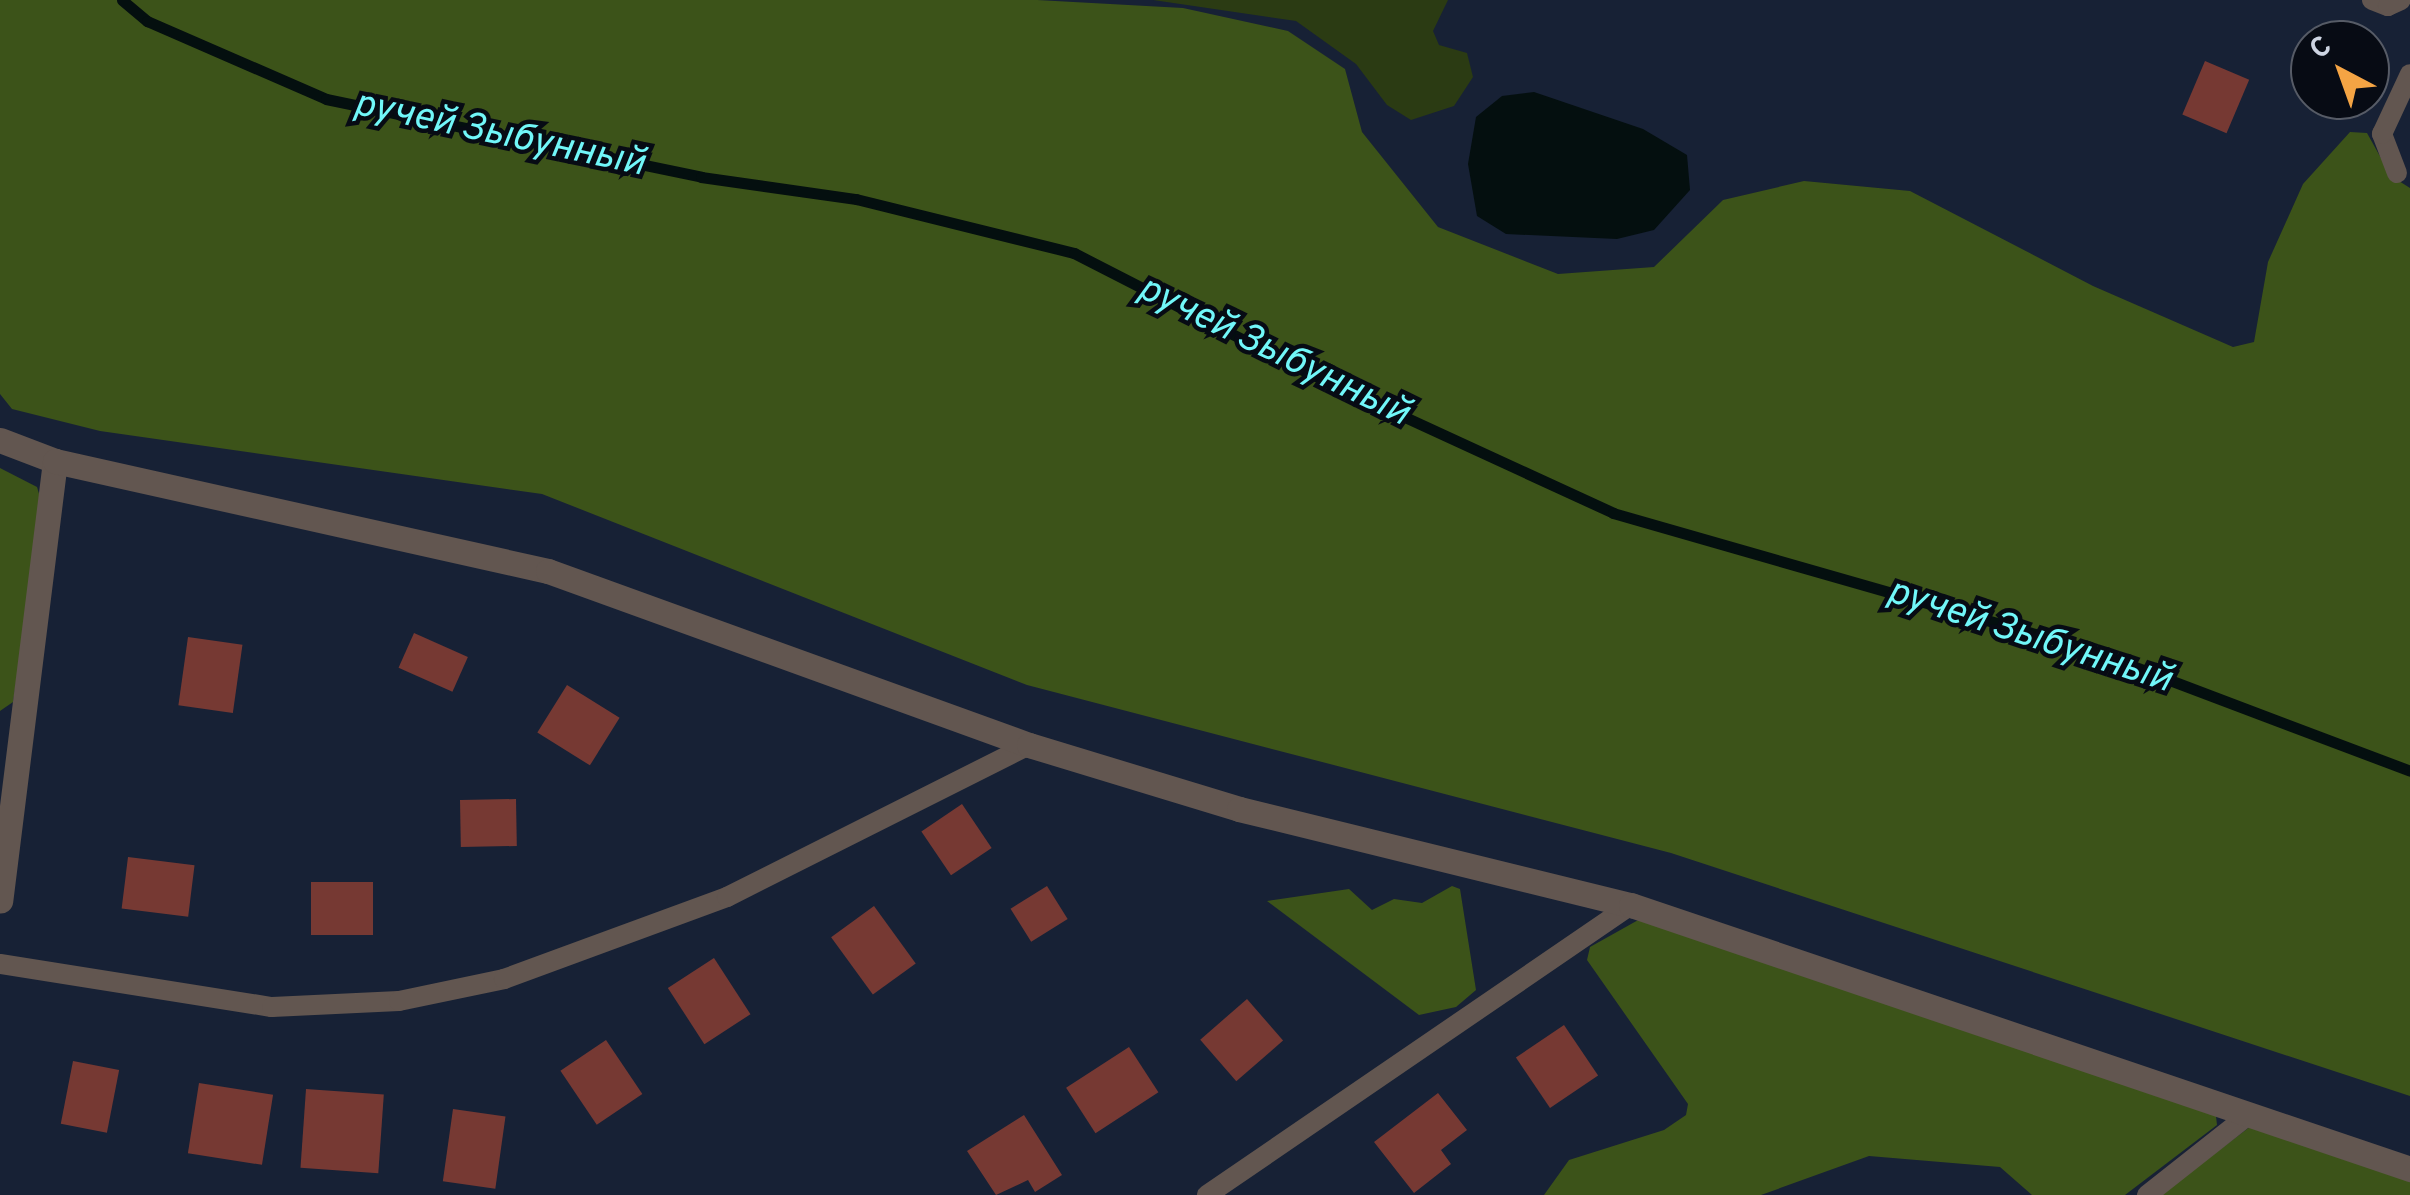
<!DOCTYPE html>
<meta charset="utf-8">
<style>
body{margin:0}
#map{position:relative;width:2410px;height:1195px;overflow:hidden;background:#172135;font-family:Overpass,sans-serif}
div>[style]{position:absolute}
.green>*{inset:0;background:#2b3b13}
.forest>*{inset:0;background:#3c5319}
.water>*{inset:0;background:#040f0f}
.stream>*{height:11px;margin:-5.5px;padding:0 5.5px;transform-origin:5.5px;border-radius:5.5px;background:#040f0f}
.building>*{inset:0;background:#763933;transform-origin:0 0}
.lane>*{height:20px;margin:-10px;padding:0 10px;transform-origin:10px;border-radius:10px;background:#625650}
.street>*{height:25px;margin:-12.5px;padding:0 12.5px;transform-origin:12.5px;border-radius:12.5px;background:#625650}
span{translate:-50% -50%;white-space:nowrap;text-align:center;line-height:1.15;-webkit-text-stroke:9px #070b14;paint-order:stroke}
.water-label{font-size:38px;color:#71f7f9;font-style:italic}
.north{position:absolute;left:2290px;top:20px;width:100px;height:100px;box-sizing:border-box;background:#070b14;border:2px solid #565b66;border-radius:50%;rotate:319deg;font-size:28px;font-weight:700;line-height:40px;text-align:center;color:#cdd4e2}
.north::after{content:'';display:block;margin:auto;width:35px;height:45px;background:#f4a444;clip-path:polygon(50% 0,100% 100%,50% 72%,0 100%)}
</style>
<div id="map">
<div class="green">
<i style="clip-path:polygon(1153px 0,1448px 0,1433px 31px,1439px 45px,1467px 53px,1473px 77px,1454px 106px,1411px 120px,1387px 105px,1356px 64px,1296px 21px)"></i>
</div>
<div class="forest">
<i style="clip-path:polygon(0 0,1037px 0,1183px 8px,1288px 31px,1345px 69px,1362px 132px,1438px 227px,1558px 274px,1654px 267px,1723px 200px,1804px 181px,1910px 191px,2093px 286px,2233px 347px,2254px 342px,2268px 262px,2303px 184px,2350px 132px,2367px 133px,2391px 176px,2410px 188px,2410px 1096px,1671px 853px,1027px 685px,542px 494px,100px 431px,12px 409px,0 394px)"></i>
<i style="clip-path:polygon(0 468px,37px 487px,43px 507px,13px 702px,0 711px)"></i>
<i style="clip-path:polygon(1452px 886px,1460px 889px,1476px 990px,1456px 1007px,1419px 1015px,1267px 901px,1349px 889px,1372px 910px,1394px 899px,1422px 903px)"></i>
<i style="clip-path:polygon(1640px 919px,2216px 1116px,2217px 1125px,2125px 1195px,2032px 1195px,2000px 1167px,1869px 1156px,1761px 1195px,1544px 1195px,1569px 1160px,1664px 1130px,1686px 1115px,1688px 1104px,1587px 960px,1590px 947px)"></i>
<i style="clip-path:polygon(2251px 1126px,2410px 1181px,2410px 1195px,2160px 1195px)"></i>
</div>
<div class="water">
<i style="clip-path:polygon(1534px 92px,1643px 129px,1687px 155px,1690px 190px,1654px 230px,1617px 239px,1506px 234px,1477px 216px,1468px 164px,1476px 117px,1502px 96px)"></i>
</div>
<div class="stream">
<i style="left:122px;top:0;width:33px;rotate:40deg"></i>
<i style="left:147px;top:21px;width:195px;rotate:23.5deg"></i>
<i style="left:326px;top:99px;width:383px;rotate:11.7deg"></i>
<i style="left:701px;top:177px;width:157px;rotate:8.1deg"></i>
<i style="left:856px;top:199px;width:225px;rotate:13.9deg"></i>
<i style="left:1074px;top:253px;width:262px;rotate:27.1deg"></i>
<i style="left:1307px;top:372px;width:337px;rotate:24.7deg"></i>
<i style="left:1613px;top:513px;width:491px;rotate:16deg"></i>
<i style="left:2085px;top:648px;width:347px;rotate:20.7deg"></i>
</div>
<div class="building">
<i style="left:2205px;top:61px;width:48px;height:58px;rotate:23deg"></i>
<i style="left:414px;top:633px;width:59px;height:38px;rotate:24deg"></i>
<i style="left:188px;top:637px;width:55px;height:69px;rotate:8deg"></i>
<i style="left:567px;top:685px;width:62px;height:56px;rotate:32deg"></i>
<i style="left:516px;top:799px;width:47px;height:56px;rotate:89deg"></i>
<i style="left:962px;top:804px;width:53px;height:49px;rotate:56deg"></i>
<i style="left:128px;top:857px;width:67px;height:52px;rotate:7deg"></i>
<i style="left:311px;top:882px;width:62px;height:53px"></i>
<i style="left:1047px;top:886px;width:39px;height:43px;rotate:58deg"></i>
<i style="left:874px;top:906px;width:71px;height:53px;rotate:54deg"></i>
<i style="left:714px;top:958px;width:67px;height:55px;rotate:57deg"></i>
<i style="left:1247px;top:999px;width:55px;height:62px;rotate:49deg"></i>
<i style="left:1564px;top:1025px;width:61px;height:58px;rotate:56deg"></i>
<i style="left:606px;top:1040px;width:65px;height:55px;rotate:56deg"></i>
<i style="left:1129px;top:1047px;width:54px;height:75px;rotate:57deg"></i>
<i style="left:73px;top:1061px;width:47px;height:64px;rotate:11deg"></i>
<i style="left:199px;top:1083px;width:75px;height:71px;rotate:9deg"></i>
<i style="left:306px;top:1089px;width:78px;height:79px;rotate:4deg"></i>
<i style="clip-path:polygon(1438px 1093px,1467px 1130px,1441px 1150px,1451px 1164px,1414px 1193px,1374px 1142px)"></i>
<i style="left:453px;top:1109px;width:53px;height:73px;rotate:8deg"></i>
<i style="clip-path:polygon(1024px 1115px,1062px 1175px,1035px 1192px,1028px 1180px,996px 1195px,967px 1151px)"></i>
</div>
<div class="lane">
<i style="left:2372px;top:0;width:17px;rotate:21deg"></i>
<i style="left:2388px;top:6px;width:14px;rotate:-25deg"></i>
<i style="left:2397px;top:173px;width:42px;rotate:-111deg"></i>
<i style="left:2382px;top:134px;width:66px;rotate:-65deg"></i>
<i style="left:0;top:964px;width:275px;rotate:9deg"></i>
<i style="left:272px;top:1007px;width:127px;rotate:-2.7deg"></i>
<i style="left:399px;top:1001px;width:107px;rotate:-11.8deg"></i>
<i style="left:504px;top:979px;width:238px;rotate:-20.2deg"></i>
<i style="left:727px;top:897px;width:338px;rotate:-26.7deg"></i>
<i style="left:1207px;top:1195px;width:514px;rotate:-34.37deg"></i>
<i style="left:2147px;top:1195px;width:127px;rotate:-38.3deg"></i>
</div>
<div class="street">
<i style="left:0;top:440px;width:59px;rotate:20.9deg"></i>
<i style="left:55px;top:461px;width:443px;rotate:97.1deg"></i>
<i style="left:55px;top:461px;width:505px;rotate:12.58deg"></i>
<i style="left:548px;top:571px;width:512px;rotate:19.89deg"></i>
<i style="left:1029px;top:745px;width:220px;rotate:16.9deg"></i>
<i style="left:1239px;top:809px;width:404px;rotate:13.8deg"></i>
<i style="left:1631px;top:905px;width:823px;rotate:18.72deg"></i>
</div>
<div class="water-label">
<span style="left:499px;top:135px;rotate:12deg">ручей Зыбунный</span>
<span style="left:1273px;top:352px;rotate:26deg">ручей Зыбунный</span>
<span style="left:2029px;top:637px;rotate:18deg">ручей Зыбунный</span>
</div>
<div class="north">С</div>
</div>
